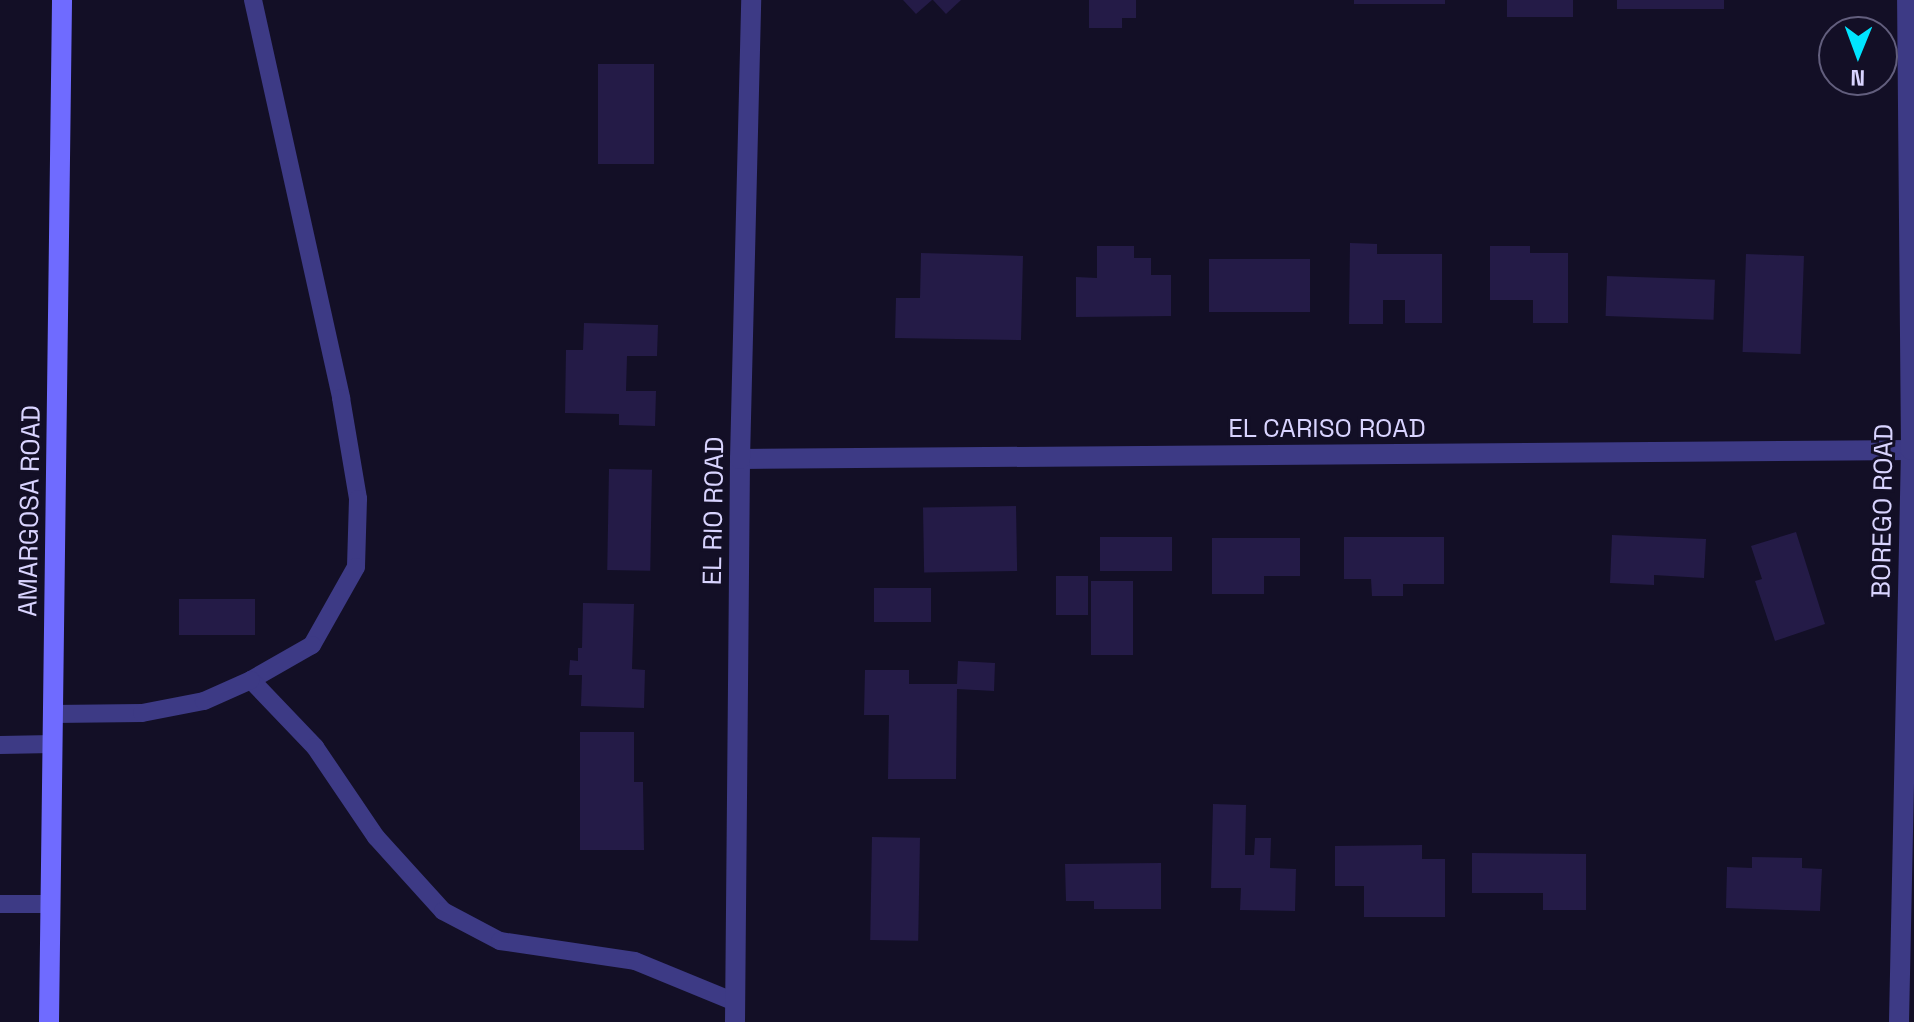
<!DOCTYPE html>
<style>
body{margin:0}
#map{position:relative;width:1914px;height:1022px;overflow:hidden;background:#130f26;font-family:"Space Grotesk",sans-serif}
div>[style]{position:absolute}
.building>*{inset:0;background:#241b47;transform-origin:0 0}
.service>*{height:18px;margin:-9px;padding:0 9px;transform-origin:9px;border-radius:9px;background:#3d3a85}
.minor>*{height:20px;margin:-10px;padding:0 10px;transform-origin:10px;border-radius:10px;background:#3d3a85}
.secondary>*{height:20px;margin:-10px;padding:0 10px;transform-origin:10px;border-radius:10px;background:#6f6bff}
span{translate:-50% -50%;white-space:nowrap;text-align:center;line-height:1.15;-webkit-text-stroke:6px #130f26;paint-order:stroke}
.street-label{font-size:26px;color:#d9d4ff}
.north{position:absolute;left:1818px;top:16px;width:80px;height:80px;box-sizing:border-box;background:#130f26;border:2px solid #625e7d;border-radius:50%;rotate:181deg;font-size:22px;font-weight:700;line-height:32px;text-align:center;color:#d9d4ff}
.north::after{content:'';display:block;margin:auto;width:28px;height:36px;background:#00e5ff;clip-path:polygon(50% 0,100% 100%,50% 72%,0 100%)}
</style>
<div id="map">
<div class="building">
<i style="clip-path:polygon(903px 0,932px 0,916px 14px)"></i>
<i style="clip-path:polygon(933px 0,961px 0,946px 14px)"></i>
<i style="clip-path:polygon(1089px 0,1136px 0,1136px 18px,1122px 18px,1122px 28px,1089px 28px)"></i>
<i style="left:1354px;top:0;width:91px;height:4px"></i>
<i style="left:1507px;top:0;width:66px;height:17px"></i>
<i style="left:1617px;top:0;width:107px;height:9px"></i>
<i style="left:598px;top:64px;width:56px;height:100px"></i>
<i style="clip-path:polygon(1350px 243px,1377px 244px,1377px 254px,1442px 254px,1442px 323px,1405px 323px,1405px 300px,1383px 300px,1383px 324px,1349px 324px)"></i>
<i style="clip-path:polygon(1097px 246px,1134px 246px,1134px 258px,1151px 258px,1151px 275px,1171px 275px,1171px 316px,1076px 317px,1076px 277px,1097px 278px)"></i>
<i style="clip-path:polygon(1490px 246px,1530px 246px,1530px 253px,1568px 253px,1568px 323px,1533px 323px,1533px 300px,1490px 300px)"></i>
<i style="clip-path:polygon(921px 253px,1023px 256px,1021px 340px,895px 338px,896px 298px,920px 298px)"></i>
<i style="left:1746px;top:254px;width:58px;height:98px;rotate:2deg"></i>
<i style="left:1209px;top:259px;width:101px;height:53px"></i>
<i style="left:1607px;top:276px;width:108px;height:40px;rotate:2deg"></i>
<i style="clip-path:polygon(584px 323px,658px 325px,657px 356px,627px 356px,626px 391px,656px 391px,655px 426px,619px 425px,619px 414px,565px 413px,566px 350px,583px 350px)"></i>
<i style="left:609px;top:469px;width:43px;height:101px;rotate:1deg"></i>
<i style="left:1016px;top:506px;width:65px;height:93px;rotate:89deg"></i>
<i style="clip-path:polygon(1796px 532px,1825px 624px,1775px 641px,1755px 581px,1762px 579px,1751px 546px)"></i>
<i style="clip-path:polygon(1612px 535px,1706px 539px,1704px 578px,1654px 575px,1654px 585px,1610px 583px)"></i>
<i style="left:1172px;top:537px;width:34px;height:72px;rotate:90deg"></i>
<i style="clip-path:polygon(1344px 537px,1444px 537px,1444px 584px,1403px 584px,1403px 596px,1372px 596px,1371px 579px,1344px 579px)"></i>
<i style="clip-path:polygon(1212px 538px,1300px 538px,1300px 576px,1264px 576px,1264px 594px,1212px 594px)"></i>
<i style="left:1088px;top:576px;width:39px;height:32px;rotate:90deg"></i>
<i style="left:1091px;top:581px;width:42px;height:74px"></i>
<i style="left:874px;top:588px;width:57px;height:34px"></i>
<i style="left:179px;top:599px;width:76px;height:36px"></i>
<i style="clip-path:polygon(583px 603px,634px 604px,632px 669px,645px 670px,644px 708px,581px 706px,582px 675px,569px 675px,570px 660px,578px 661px,578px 648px,582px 648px)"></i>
<i style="clip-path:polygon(958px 661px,995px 663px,994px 691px,957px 689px,956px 779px,888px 779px,889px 715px,864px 715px,865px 670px,909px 670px,909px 684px,957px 684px)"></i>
<i style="clip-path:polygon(580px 732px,634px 732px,634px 782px,643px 782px,644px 850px,580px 850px)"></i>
<i style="clip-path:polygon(1213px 804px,1246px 805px,1245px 855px,1254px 855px,1255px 838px,1271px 838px,1270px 868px,1296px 869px,1295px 911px,1240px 910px,1241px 888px,1211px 888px)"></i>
<i style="left:872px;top:837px;width:48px;height:103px;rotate:1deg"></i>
<i style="clip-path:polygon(1422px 845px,1422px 859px,1445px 859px,1445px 917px,1364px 917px,1364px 886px,1335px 886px,1335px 846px)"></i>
<i style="clip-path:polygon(1472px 853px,1586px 854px,1586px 910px,1543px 910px,1543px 893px,1472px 893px)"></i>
<i style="clip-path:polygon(1752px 857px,1802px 858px,1802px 868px,1822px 869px,1820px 911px,1726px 908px,1727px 867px,1752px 868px)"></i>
<i style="clip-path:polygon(1161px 863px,1161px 909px,1094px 909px,1094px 901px,1066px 901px,1065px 864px)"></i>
</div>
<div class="service">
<i style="left:253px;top:0;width:408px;rotate:77.5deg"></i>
<i style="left:341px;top:398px;width:102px;rotate:80.4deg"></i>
<i style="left:358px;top:499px;width:68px;rotate:91.7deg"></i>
<i style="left:356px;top:567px;width:90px;rotate:119.4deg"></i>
<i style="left:312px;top:645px;width:70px;rotate:150.2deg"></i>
<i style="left:251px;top:680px;width:93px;rotate:46.3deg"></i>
<i style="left:315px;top:747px;width:109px;rotate:55.9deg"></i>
<i style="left:376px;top:837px;width:100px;rotate:47.8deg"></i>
<i style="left:443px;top:911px;width:64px;rotate:27.8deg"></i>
<i style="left:500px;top:941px;width:136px;rotate:8.4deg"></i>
<i style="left:635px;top:961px;width:108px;rotate:22.3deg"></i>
<i style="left:53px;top:714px;width:89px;rotate:-0.6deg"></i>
<i style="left:142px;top:713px;width:63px;rotate:-11deg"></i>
<i style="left:204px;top:701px;width:51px;rotate:-24.1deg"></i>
<i style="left:0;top:745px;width:53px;rotate:-1.1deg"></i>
<i style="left:0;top:904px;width:51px"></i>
</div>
<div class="minor">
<i style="left:740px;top:459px;width:1174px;rotate:-0.44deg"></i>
<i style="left:735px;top:1022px;width:563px;rotate:-89.49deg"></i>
<i style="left:740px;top:459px;width:459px;rotate:-88.6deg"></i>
<i style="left:1899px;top:1022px;width:572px;rotate:-88.8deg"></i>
<i style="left:1911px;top:450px;width:450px;rotate:-90.5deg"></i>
</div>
<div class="secondary">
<i style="left:49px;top:1022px;width:1022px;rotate:-89.27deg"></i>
</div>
<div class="street-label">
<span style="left:1327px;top:429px">EL CARISO ROAD</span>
<span style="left:30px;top:511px;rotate:-89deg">AMARGOSA ROAD</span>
<span style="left:714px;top:511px;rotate:-89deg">EL RIO ROAD</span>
<span style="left:1883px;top:511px;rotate:-89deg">BOREGO ROAD</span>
</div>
<div class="north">N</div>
</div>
